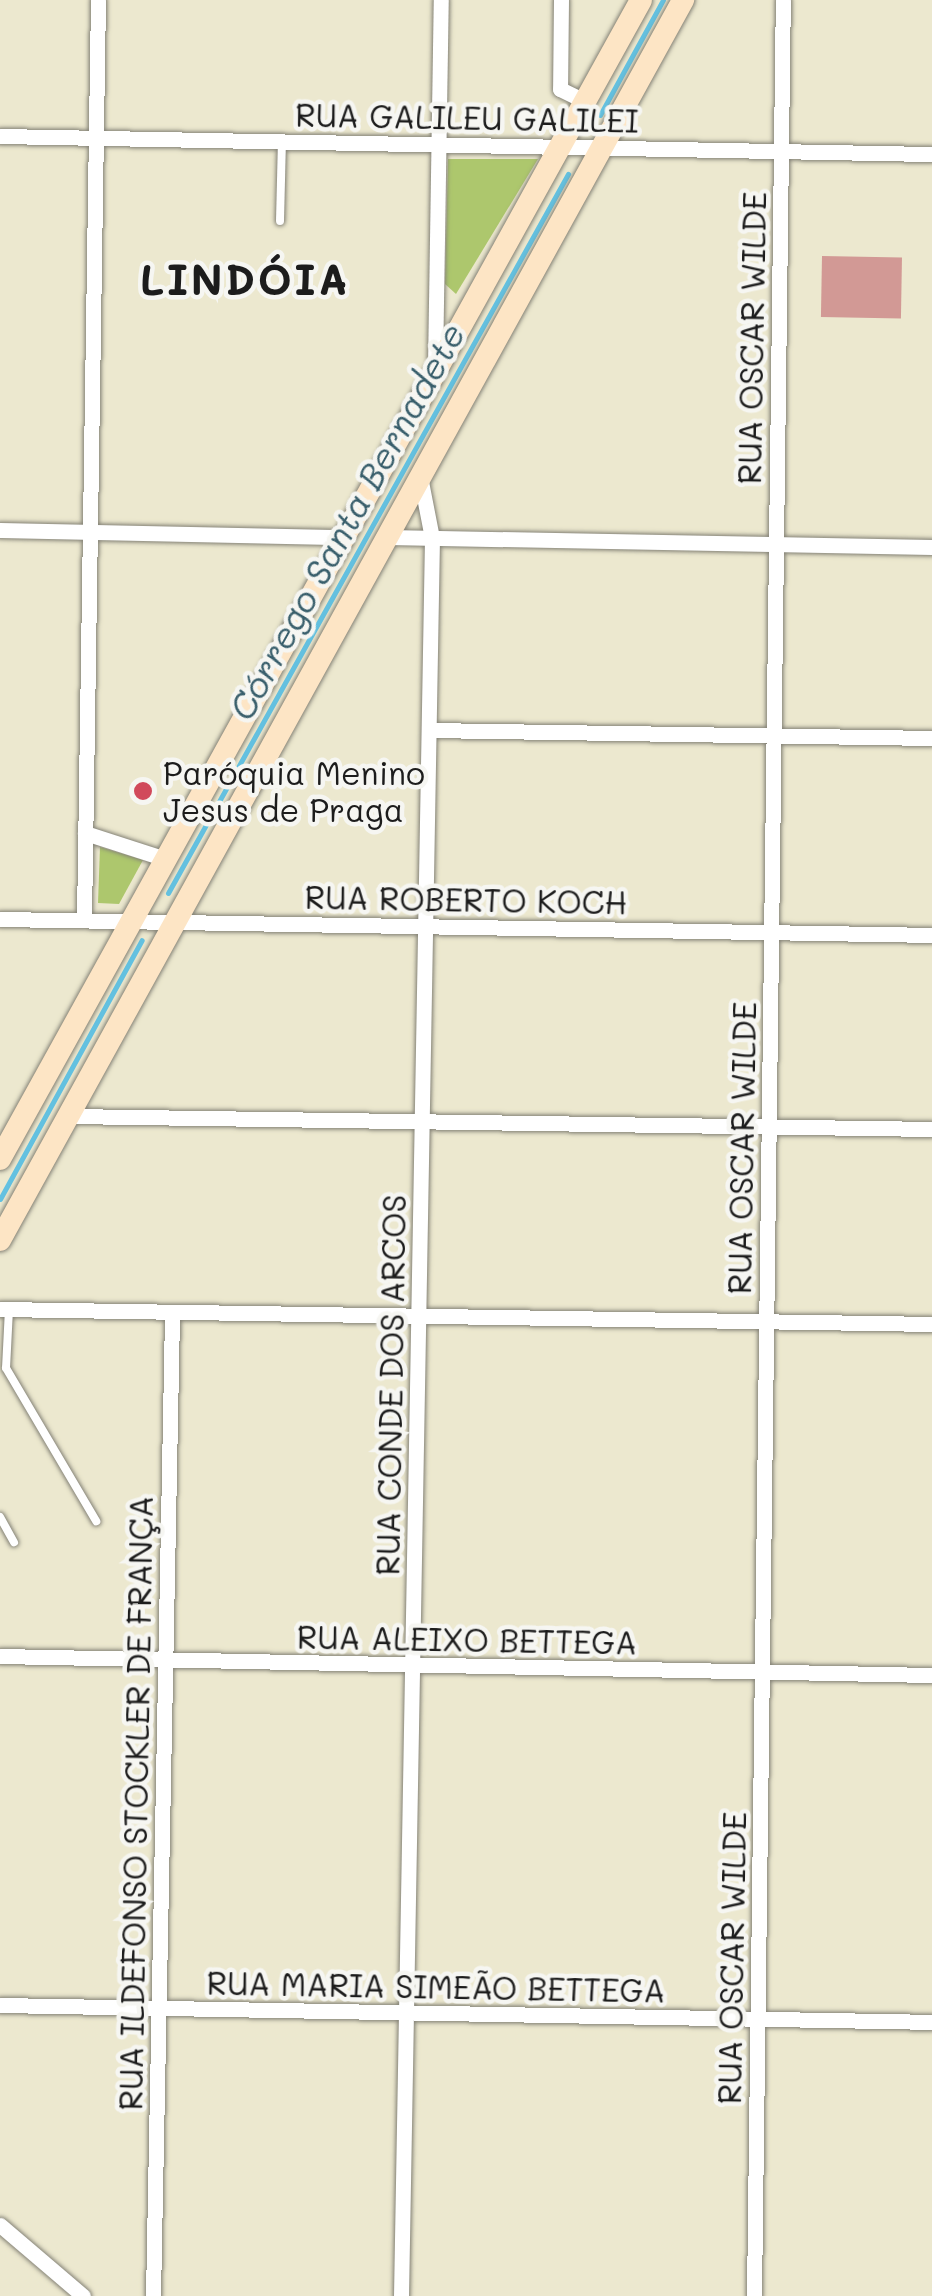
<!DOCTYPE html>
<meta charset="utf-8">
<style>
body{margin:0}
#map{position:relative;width:932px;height:2296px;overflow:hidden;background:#ece8cf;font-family:Mali,sans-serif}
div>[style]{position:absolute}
.green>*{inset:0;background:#adc76d}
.stream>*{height:5px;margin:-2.5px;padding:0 2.5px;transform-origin:2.5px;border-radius:2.5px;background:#63c1e1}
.building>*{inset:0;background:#d29995;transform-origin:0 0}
.roads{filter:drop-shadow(0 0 2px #848276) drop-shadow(0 0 2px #848276)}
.service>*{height:8px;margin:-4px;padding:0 4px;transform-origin:4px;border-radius:4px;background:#fff}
.minor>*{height:15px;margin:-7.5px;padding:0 7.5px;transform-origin:7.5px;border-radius:7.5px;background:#fff}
.secondary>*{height:22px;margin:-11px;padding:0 11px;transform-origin:11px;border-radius:11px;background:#fde5c5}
.dots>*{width:28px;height:28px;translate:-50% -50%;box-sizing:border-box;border:5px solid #f6f6f2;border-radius:50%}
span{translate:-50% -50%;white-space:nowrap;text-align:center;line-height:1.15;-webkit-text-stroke:9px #f6f6f2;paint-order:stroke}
.street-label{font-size:32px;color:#1c1c1c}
.poi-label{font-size:32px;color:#1c1c1c}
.left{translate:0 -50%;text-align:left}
.water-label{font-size:35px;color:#385e6b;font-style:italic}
.district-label{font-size:42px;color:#1c1c1c;font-weight:700;letter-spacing:2.5px}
</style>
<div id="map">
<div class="green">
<i style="clip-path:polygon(448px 159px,538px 159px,456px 294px,445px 284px)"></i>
<i style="clip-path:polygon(100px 847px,143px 860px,119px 904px,98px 903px)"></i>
</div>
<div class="stream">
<i style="left:600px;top:115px;width:131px;rotate:-61.3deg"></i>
<i style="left:168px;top:893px;width:823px;rotate:-60.91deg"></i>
<i style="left:0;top:1199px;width:295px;rotate:-61.3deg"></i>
</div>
<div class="building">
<i style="left:822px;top:256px;width:80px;height:61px;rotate:1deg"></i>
</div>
<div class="roads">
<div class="service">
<i style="left:280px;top:221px;width:80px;rotate:-88.6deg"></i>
<i style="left:9px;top:1309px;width:59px;rotate:92.9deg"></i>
<i style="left:6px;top:1368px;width:178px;rotate:59.5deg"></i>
<i style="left:0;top:1517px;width:29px;rotate:61deg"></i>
</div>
<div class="minor">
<i style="left:561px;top:0;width:89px;rotate:90.6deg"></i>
<i style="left:560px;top:89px;width:28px;rotate:26deg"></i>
<i style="left:0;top:136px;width:932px;rotate:1.11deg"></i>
<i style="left:435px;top:366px;width:366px;rotate:-89.1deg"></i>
<i style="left:0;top:530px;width:345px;rotate:1.2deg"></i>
<i style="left:387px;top:537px;width:545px;rotate:1.05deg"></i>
<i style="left:429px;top:730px;width:503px;rotate:0.91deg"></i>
<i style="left:85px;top:833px;width:85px;rotate:17.8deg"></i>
<i style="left:0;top:919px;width:932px;rotate:0.98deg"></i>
<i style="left:84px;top:920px;width:920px;rotate:-89.13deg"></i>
<i style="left:68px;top:1116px;width:864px;rotate:0.86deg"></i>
<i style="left:0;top:1309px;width:932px;rotate:0.92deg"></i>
<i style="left:0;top:1656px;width:932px;rotate:1.17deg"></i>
<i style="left:0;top:2005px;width:932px;rotate:1.04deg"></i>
<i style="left:0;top:2225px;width:109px;rotate:40.5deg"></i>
<i style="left:153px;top:2296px;width:984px;rotate:-88.89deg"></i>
<i style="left:401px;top:2296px;width:1758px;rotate:-88.99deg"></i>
<i style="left:432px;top:538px;width:63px;rotate:-101deg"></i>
<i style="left:754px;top:2296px;width:2296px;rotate:-89.28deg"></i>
</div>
<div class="secondary">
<i style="left:0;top:1159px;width:1324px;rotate:-61.05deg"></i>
<i style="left:0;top:1240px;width:1416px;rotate:-61.15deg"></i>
</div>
</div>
<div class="dots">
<i style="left:143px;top:791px;background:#d1495b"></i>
</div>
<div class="street-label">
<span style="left:467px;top:117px;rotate:1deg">RUA GALILEU GALILEI</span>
<span style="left:751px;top:338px;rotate:-89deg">RUA OSCAR WILDE</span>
<span style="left:466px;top:899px;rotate:1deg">RUA ROBERTO KOCH</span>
<span style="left:741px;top:1148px;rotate:-89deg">RUA OSCAR WILDE</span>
<span style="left:390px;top:1385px;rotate:-89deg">RUA CONDE DOS ARCOS</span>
<span style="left:467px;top:1639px;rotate:1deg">RUA ALEIXO BETTEGA</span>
<span style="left:135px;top:1803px;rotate:-89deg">RUA ILDEFONSO STOCKLER DE FRANÇA</span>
<span style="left:731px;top:1958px;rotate:-89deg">RUA OSCAR WILDE</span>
<span style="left:436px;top:1986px;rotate:1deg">RUA MARIA SIMEÃO BETTEGA</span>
</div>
<div class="poi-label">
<span class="left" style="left:163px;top:791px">Paróquia Menino<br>Jesus de Praga</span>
</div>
<div class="water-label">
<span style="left:346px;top:521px;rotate:-61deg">Córrego Santa Bernadete</span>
</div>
<div class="district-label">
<span style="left:245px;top:279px">LINDÓIA</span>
</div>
</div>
